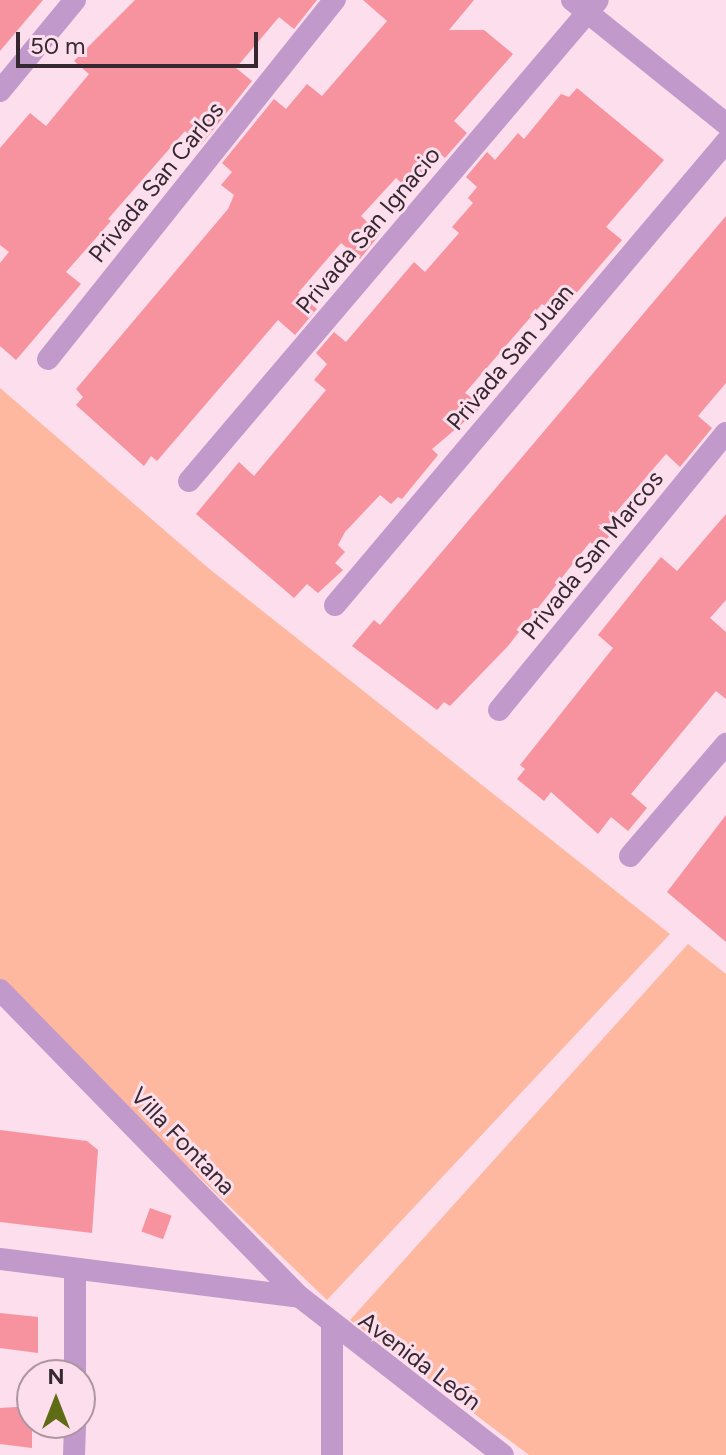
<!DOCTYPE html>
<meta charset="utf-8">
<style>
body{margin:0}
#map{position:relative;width:726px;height:1455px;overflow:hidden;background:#fcdeed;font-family:Figtree,sans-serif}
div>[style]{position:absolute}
.green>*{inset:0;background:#ffb8a0}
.building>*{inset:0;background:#f7939f;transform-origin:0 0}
.minor>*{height:22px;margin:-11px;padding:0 11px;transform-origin:11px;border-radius:11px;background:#c199ca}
.tertiary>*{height:22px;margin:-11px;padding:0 11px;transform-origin:11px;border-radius:11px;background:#c199ca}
span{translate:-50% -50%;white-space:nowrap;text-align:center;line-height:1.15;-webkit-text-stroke:6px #fcdeed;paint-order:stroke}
.street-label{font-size:24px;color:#362830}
.north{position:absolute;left:16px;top:1359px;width:80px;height:80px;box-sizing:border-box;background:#fcdeed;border:2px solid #ad95a1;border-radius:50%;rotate:0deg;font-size:22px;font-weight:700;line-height:32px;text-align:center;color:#362830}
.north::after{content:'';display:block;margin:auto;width:28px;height:36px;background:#5f6c16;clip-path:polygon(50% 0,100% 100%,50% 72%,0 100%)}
.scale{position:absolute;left:16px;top:32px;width:242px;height:36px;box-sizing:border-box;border:4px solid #362830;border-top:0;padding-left:10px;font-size:24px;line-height:28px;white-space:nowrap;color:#362830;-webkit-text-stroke:6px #fcdeed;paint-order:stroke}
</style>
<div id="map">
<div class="green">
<i style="clip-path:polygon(0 388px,207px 567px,670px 934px,327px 1300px,0 986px)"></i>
<i style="clip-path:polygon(688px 944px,726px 974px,726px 1455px,529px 1455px,350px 1320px)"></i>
</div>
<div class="building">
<i style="clip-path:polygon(0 0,43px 0,0 51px)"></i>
<i style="clip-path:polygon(135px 0,317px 0,294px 29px,279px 17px,236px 68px,252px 81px,201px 145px,185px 131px,108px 219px,111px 221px,66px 272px,81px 284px,16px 360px,0 346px,0 263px,9px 252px,0 245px,0 148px,30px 113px,46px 126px,89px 74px,74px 61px)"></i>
<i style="clip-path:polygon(363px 0,474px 0,449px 30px,484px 30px,513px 54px,454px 121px,467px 133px,445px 158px,439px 153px,411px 192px,396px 178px,361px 216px,380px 234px,360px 259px,341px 243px,298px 293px,317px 309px,295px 335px,278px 320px,157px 461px,151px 456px,144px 466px,76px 405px,83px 397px,76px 389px,228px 209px,234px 195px,221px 185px,232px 172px,222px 163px,274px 99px,286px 109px,307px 84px,322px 96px,387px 21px)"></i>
<i style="clip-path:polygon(577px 88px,664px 160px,606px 227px,622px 240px,567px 304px,560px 298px,550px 310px,542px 304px,465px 393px,483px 406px,432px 449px,438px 455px,402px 499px,398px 497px,391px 504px,380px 495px,345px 532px,338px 545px,345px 552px,335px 563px,343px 570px,318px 593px,307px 584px,294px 598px,196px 514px,239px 462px,254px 476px,326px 390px,314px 380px,327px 364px,316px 353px,334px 332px,346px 342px,414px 262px,425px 272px,459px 233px,452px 227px,473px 203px,468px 198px,477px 187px,466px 177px,487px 152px,495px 160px,518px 133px,524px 139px,561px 94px,569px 97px)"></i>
<i style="clip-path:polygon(726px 216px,726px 383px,698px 416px,712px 428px,680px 467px,666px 454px,612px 517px,620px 524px,598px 549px,590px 542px,508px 646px,450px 706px,444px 702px,437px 710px,352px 646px,374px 620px,380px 625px)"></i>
<i style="clip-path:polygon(726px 514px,726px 600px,710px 618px,726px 632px,726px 699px,716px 691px,631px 794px,647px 808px,628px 831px,611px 817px,598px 834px,551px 792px,544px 801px,517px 779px,525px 769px,520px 765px,613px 648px,598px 635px,647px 574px,661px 557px,677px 571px)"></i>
<i style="clip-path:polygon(726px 815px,726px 942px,667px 892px)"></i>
<i style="clip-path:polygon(0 1130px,87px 1141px,98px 1150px,92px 1233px,0 1222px)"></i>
<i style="left:150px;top:1208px;width:23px;height:25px;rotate:20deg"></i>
<i style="clip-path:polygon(0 1313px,38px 1317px,38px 1353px,0 1348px)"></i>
<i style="clip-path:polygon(32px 1406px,32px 1448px,0 1444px,0 1408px)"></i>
</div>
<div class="minor">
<i style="left:0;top:91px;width:118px;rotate:-50.5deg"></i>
<i style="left:48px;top:359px;width:460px;rotate:-51.4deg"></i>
<i style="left:189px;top:481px;width:631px;rotate:-49.63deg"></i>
<i style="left:335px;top:605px;width:606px;rotate:-49.82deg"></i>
<i style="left:499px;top:710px;width:358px;rotate:-50.7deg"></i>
<i style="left:630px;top:856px;width:148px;rotate:-49.4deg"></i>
<i style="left:0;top:990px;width:429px;rotate:45.7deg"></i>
<i style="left:332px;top:1455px;width:129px;rotate:-90deg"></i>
</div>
<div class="tertiary">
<i style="left:572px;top:0;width:198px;rotate:38.8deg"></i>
<i style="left:0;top:1259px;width:302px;rotate:7.2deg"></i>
<i style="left:300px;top:1297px;width:257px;rotate:37.9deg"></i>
<i style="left:75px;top:1375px;width:106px;rotate:-90deg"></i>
<i style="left:74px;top:1455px;width:32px;rotate:-88deg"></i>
</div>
<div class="street-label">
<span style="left:156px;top:182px;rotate:-51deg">Privada San Carlos</span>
<span style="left:368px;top:230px;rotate:-50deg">Privada San Ignacio</span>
<span style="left:510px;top:357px;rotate:-50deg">Privada San Juan</span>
<span style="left:592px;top:555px;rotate:-51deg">Privada San Marcos</span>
<span style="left:183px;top:1141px;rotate:46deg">Villa Fontana</span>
<span style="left:420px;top:1361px;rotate:37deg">Avenida León</span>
</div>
<div class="north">N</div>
<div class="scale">50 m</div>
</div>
